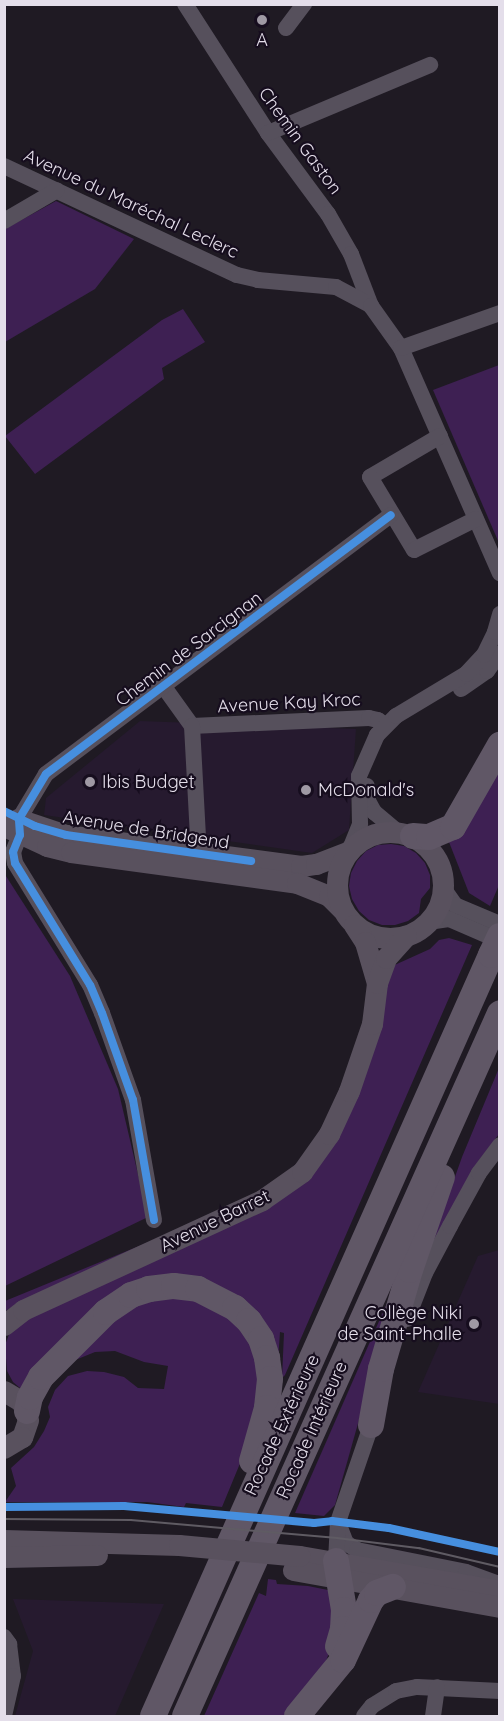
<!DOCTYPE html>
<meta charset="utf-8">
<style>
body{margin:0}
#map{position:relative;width:504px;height:1721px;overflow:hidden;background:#1f1a23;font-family:Quicksand,sans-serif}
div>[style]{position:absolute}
.built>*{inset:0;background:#261a2f}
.green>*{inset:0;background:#3e2053}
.minor>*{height:16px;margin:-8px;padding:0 8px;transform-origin:8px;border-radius:8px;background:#56505c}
.major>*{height:21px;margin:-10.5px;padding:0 10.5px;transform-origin:10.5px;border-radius:10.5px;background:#59515e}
.major>.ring{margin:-10.5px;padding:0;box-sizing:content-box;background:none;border:21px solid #59515e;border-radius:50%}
.highway>*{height:26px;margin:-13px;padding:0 13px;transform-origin:13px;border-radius:13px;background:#605766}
.tram>*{height:1.5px;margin:-0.75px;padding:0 0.75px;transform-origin:0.75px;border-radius:0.75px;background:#5f5b63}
.major-bridge>*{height:21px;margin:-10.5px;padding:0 10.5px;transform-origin:10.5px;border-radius:10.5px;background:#59515e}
.highway-bridge>*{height:26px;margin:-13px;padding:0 13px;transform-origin:13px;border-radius:13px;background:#605766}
.cycleway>*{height:8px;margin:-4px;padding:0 4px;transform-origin:4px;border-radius:4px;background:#468fdf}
.dots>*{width:16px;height:16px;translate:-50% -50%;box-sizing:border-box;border:3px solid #160d1e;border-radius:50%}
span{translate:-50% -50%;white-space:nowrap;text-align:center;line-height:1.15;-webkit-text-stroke:4.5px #160d1e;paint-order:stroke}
.poi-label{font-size:18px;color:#e4deea}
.left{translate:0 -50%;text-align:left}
.right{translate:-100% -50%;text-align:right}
.street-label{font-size:18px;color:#e4deea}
.frame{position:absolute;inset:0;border:6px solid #e4deea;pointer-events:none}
</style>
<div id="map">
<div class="built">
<i style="clip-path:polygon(140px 721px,356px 729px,349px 830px,312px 853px,44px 815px,46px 798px)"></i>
<i style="clip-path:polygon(499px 1250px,499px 1404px,418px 1392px,478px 1256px)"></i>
<i style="clip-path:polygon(13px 1599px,164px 1604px,115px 1716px,15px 1716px,33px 1651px)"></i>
</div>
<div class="green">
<i style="clip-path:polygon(56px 201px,134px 239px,95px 289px,5px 342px,5px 229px)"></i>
<i style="clip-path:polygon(183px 309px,205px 342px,162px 368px,164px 379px,35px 474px,5px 436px,162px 320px)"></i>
<i style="clip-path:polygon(499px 365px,499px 543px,433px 390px)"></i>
<i style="clip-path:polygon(499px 754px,499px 885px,490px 906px,469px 893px,449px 842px)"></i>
<i style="clip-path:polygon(391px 844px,404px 846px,416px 853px,425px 863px,430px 875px,430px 888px,421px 899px,419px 913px,408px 921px,395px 925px,382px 925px,369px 920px,359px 911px,352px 899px,349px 886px,351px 873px,357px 861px,366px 851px,378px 845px)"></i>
<i style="clip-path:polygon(4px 873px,70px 976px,118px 1089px,148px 1217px,5px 1286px)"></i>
<i style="clip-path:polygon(449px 938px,472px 945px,285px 1375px,282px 1378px,284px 1333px,280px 1332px,277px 1376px,263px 1327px,160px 1281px,26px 1393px,13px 1382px,7px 1371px,5px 1345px,10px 1332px,19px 1321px,302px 1183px,388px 968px,430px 949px,439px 940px)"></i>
<i style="clip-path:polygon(499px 1068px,499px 1134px,472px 1170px,421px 1273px,462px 1157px)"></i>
<i style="clip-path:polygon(227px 1210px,19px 1304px,5px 1311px,5px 1301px)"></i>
<i style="clip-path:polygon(401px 1271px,335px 1505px,324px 1516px,295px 1513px)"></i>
<i style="clip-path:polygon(174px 1295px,216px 1305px,245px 1330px,259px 1363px,253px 1432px,222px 1507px,186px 1503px,184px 1507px,147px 1502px,5px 1502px,16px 1486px,11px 1468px,34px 1447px,44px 1431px,50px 1417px,48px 1407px,55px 1390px,68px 1376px,87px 1371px,104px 1372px,124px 1377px,138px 1388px,164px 1389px,168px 1366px,144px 1362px,115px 1351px,95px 1352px,63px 1365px,127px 1308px)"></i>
<i style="clip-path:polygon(268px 1579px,276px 1580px,277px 1584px,308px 1586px,333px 1591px,333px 1642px,326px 1661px,287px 1716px,204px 1716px,259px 1593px,266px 1596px)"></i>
</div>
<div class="minor">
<i style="left:185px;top:4px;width:153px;rotate:57.2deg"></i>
<i style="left:268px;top:133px;width:101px;rotate:53.5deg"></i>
<i style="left:328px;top:214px;width:46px;rotate:60.1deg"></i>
<i style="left:351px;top:254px;width:56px;rotate:69deg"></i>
<i style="left:286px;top:28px;width:30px;rotate:-53deg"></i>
<i style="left:268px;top:133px;width:176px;rotate:-22.8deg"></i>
<i style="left:4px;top:166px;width:257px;rotate:25.1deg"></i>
<i style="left:237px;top:275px;width:22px;rotate:13deg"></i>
<i style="left:258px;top:280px;width:78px;rotate:5.1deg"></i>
<i style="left:336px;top:287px;width:40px;rotate:28deg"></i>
<i style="left:371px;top:306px;width:52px;rotate:54.5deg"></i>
<i style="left:401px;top:348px;width:246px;rotate:66.3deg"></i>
<i style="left:4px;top:221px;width:61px;rotate:-30.3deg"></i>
<i style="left:401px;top:348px;width:105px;rotate:-19.5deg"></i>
<i style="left:440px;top:436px;width:81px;rotate:149.6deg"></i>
<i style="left:370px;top:477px;width:85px;rotate:58.9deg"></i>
<i style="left:414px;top:550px;width:69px;rotate:-26.6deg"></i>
<i style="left:164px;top:687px;width:48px;rotate:54.3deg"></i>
<i style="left:461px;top:689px;width:32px;rotate:-35deg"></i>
<i style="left:487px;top:671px;width:22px;rotate:-54deg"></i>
<i style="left:192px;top:726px;width:177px;rotate:-2.6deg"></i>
<i style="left:369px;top:718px;width:9px;rotate:13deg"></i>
<i style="left:378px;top:720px;width:9px;rotate:36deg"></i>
<i style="left:192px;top:726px;width:128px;rotate:86.9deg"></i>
<i style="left:367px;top:786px;width:15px;rotate:86deg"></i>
<i style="left:368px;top:801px;width:13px;rotate:61deg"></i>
<i style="left:374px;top:812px;width:31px;rotate:40deg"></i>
<i style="left:350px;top:849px;width:27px;rotate:-68deg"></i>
<i style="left:360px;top:824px;width:48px;rotate:-91.2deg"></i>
<i style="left:359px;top:776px;width:45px;rotate:-66.3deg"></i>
<i style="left:377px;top:735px;width:27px;rotate:-45deg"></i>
<i style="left:396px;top:716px;width:82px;rotate:-31deg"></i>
<i style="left:466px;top:674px;width:26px;rotate:-47deg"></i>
<i style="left:484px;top:655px;width:25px;rotate:-64deg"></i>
<i style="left:495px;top:632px;width:19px;rotate:-74deg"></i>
<i style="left:443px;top:881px;width:11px;rotate:75deg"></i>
<i style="left:446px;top:892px;width:16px;rotate:55deg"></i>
<i style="left:455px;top:905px;width:49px;rotate:22.9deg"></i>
<i style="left:428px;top:922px;width:21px;rotate:-8deg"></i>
<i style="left:449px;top:919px;width:56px;rotate:23.3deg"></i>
<i style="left:154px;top:1220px;width:122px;rotate:-99.9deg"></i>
<i style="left:133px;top:1100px;width:92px;rotate:-109.6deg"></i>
<i style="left:102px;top:1013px;width:30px;rotate:-113deg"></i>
<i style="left:90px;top:985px;width:143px;rotate:-121.6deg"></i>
<i style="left:15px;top:863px;width:11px;rotate:-100deg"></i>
<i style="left:13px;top:852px;width:18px;rotate:-68deg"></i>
<i style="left:20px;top:835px;width:16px;rotate:-94deg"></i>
<i style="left:19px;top:819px;width:52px;rotate:-59deg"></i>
<i style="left:46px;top:774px;width:431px;rotate:-36.9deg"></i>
<i style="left:407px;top:1319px;width:49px;rotate:-68.6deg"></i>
<i style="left:425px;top:1273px;width:53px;rotate:-62deg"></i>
<i style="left:450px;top:1226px;width:60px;rotate:-61.3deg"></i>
<i style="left:479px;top:1173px;width:35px;rotate:-53deg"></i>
<i style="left:339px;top:1525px;width:19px;rotate:69deg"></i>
<i style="left:346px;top:1543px;width:13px;rotate:32deg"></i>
<i style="left:357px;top:1550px;width:111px;rotate:11.4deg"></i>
<i style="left:466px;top:1572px;width:35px;rotate:20deg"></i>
<i style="left:326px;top:1563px;width:10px;rotate:-11deg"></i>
<i style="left:336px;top:1561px;width:39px;rotate:-87deg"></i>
<i style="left:338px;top:1522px;width:111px;rotate:-71.1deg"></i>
<i style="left:4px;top:1637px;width:9px;rotate:54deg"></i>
<i style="left:9px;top:1644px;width:32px;rotate:83deg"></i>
<i style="left:13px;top:1676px;width:41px;rotate:102.7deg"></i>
<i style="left:364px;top:1716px;width:13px;rotate:-51deg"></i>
<i style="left:372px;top:1706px;width:28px;rotate:-32deg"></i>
<i style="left:396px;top:1691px;width:21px;rotate:-11deg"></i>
<i style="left:417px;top:1687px;width:83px;rotate:2.8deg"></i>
<i style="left:433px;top:1716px;width:29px;rotate:-82deg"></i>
</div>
<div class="major">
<i style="left:18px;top:819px;width:51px;rotate:18.4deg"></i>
<i style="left:66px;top:835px;width:237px;rotate:7.5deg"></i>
<i style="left:301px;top:866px;width:15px;rotate:-8deg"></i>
<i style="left:316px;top:864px;width:34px;rotate:-21deg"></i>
<i style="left:4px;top:826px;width:47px;rotate:24.9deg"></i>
<i style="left:47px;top:846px;width:25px;rotate:14deg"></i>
<i style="left:71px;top:852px;width:228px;rotate:7.8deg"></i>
<i style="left:297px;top:883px;width:35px;rotate:22deg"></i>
<i style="left:329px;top:896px;width:18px;rotate:45deg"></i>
<i class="ring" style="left:337px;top:832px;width:85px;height:85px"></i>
<i style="left:354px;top:925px;width:20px;rotate:57deg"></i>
<i style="left:365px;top:942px;width:43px;rotate:73.7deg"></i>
<i style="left:4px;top:1325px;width:24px;rotate:-38deg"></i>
<i style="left:23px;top:1310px;width:263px;rotate:-24.7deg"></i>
<i style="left:262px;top:1200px;width:49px;rotate:-35deg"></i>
<i style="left:302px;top:1172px;width:47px;rotate:-54.6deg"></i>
<i style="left:329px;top:1134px;width:47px;rotate:-65.1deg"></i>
<i style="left:349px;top:1091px;width:71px;rotate:-71.1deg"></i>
<i style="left:372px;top:1024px;width:41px;rotate:-83deg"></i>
<i style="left:377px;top:983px;width:27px;rotate:-70deg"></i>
<i style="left:386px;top:958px;width:30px;rotate:-48deg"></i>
<i style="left:4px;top:1391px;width:21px;rotate:31deg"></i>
<i style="left:22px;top:1402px;width:19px;rotate:72deg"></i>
<i style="left:28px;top:1420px;width:18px;rotate:109deg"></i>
<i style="left:22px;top:1437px;width:21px;rotate:149deg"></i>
<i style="left:4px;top:1540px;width:175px;rotate:1.6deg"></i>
<i style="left:300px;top:1556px;width:203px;rotate:9.9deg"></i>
<i style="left:4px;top:1557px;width:93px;rotate:-1.2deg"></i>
<i style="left:293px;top:1570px;width:210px;rotate:10.1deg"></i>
</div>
<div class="highway">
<i style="left:413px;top:836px;width:16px;rotate:4deg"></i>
<i style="left:429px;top:837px;width:26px;rotate:-23deg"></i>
<i style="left:453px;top:827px;width:95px;rotate:-60.2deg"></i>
<i style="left:27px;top:1411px;width:14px;rotate:-78deg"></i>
<i style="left:30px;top:1397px;width:23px;rotate:-61deg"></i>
<i style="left:41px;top:1377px;width:92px;rotate:-45deg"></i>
<i style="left:106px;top:1312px;width:30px;rotate:-34deg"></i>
<i style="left:131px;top:1295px;width:19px;rotate:-18deg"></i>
<i style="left:149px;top:1289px;width:25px;rotate:-7deg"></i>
<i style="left:174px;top:1286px;width:24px;rotate:7deg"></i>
<i style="left:198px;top:1289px;width:42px;rotate:27.2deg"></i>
<i style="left:235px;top:1308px;width:19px;rotate:43deg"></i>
<i style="left:249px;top:1321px;width:22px;rotate:56deg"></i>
<i style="left:261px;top:1339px;width:20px;rotate:72deg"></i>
<i style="left:267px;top:1358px;width:21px;rotate:82deg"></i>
<i style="left:270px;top:1379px;width:29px;rotate:96deg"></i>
<i style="left:267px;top:1408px;width:55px;rotate:105.8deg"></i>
<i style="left:371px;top:1425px;width:57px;rotate:-79.9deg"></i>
<i style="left:381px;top:1369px;width:103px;rotate:-73.7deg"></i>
<i style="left:410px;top:1270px;width:98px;rotate:-71deg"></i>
<i style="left:336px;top:1561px;width:50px;rotate:80.7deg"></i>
<i style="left:344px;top:1610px;width:19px;rotate:93deg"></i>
<i style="left:343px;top:1629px;width:18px;rotate:106deg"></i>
<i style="left:153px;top:1716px;width:833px;rotate:-66.05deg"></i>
<i style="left:185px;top:1716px;width:770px;rotate:-65.86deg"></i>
<i style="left:297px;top:1716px;width:72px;rotate:-50.6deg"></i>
<i style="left:343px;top:1660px;width:66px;rotate:-65deg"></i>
<i style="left:371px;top:1600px;width:9px;rotate:-49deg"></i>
<i style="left:377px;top:1593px;width:17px;rotate:-21deg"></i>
</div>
<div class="tram">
<i style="left:4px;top:1519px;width:127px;rotate:0.5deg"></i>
<i style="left:131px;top:1520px;width:207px;rotate:5deg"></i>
<i style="left:337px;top:1538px;width:83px;rotate:7deg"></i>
<i style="left:419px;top:1548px;width:83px;rotate:13.2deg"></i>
</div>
<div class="major-bridge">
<i style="left:179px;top:1545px;width:121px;rotate:5.2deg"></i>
</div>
<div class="highway-bridge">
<i style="left:491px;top:955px;width:21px;rotate:-65deg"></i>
</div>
<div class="cycleway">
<i style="left:4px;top:811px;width:34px;rotate:26deg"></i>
<i style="left:35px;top:826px;width:32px;rotate:16deg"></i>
<i style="left:66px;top:835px;width:187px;rotate:8deg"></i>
<i style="left:154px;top:1220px;width:122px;rotate:-99.9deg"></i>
<i style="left:133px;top:1100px;width:92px;rotate:-109.6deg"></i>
<i style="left:102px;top:1013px;width:30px;rotate:-113deg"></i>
<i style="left:90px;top:985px;width:143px;rotate:-121.6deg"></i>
<i style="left:15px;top:863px;width:11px;rotate:-100deg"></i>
<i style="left:13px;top:852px;width:18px;rotate:-68deg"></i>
<i style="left:20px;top:835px;width:16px;rotate:-94deg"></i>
<i style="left:19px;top:819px;width:52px;rotate:-59deg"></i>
<i style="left:46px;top:774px;width:431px;rotate:-36.9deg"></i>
<i style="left:4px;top:1507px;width:120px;rotate:-0.5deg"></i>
<i style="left:124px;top:1506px;width:191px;rotate:5.1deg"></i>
<i style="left:314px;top:1523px;width:18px;rotate:-6deg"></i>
<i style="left:332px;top:1521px;width:57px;rotate:7deg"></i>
<i style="left:389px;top:1528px;width:114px;rotate:12.2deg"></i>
</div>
<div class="dots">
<i style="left:262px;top:20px;background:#9f99a4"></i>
<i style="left:90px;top:782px;background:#9f99a4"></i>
<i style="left:306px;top:790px;background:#9f99a4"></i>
<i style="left:474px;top:1324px;background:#9f99a4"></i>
</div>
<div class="poi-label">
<span style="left:262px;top:40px">A</span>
<span class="left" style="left:102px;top:782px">Ibis Budget</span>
<span class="left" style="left:318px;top:790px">McDonald's</span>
<span class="right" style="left:462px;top:1324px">Collège Niki<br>de Saint-Phalle</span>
</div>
<div class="street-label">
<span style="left:300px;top:141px;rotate:54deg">Chemin Gaston</span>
<span style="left:131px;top:204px;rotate:25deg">Avenue du Maréchal Leclerc</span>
<span style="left:189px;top:649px;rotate:-37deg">Chemin de Sarcignan</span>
<span style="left:289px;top:703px;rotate:-3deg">Avenue Kay Kroc</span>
<span style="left:146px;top:830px;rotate:9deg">Avenue de Bridgend</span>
<span style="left:215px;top:1221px;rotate:-26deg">Avenue Barret</span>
<span style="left:282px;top:1425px;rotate:-65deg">Rocade Extérieure</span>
<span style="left:312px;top:1430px;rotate:-66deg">Rocade Intérieure</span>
</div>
<div class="frame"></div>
</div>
